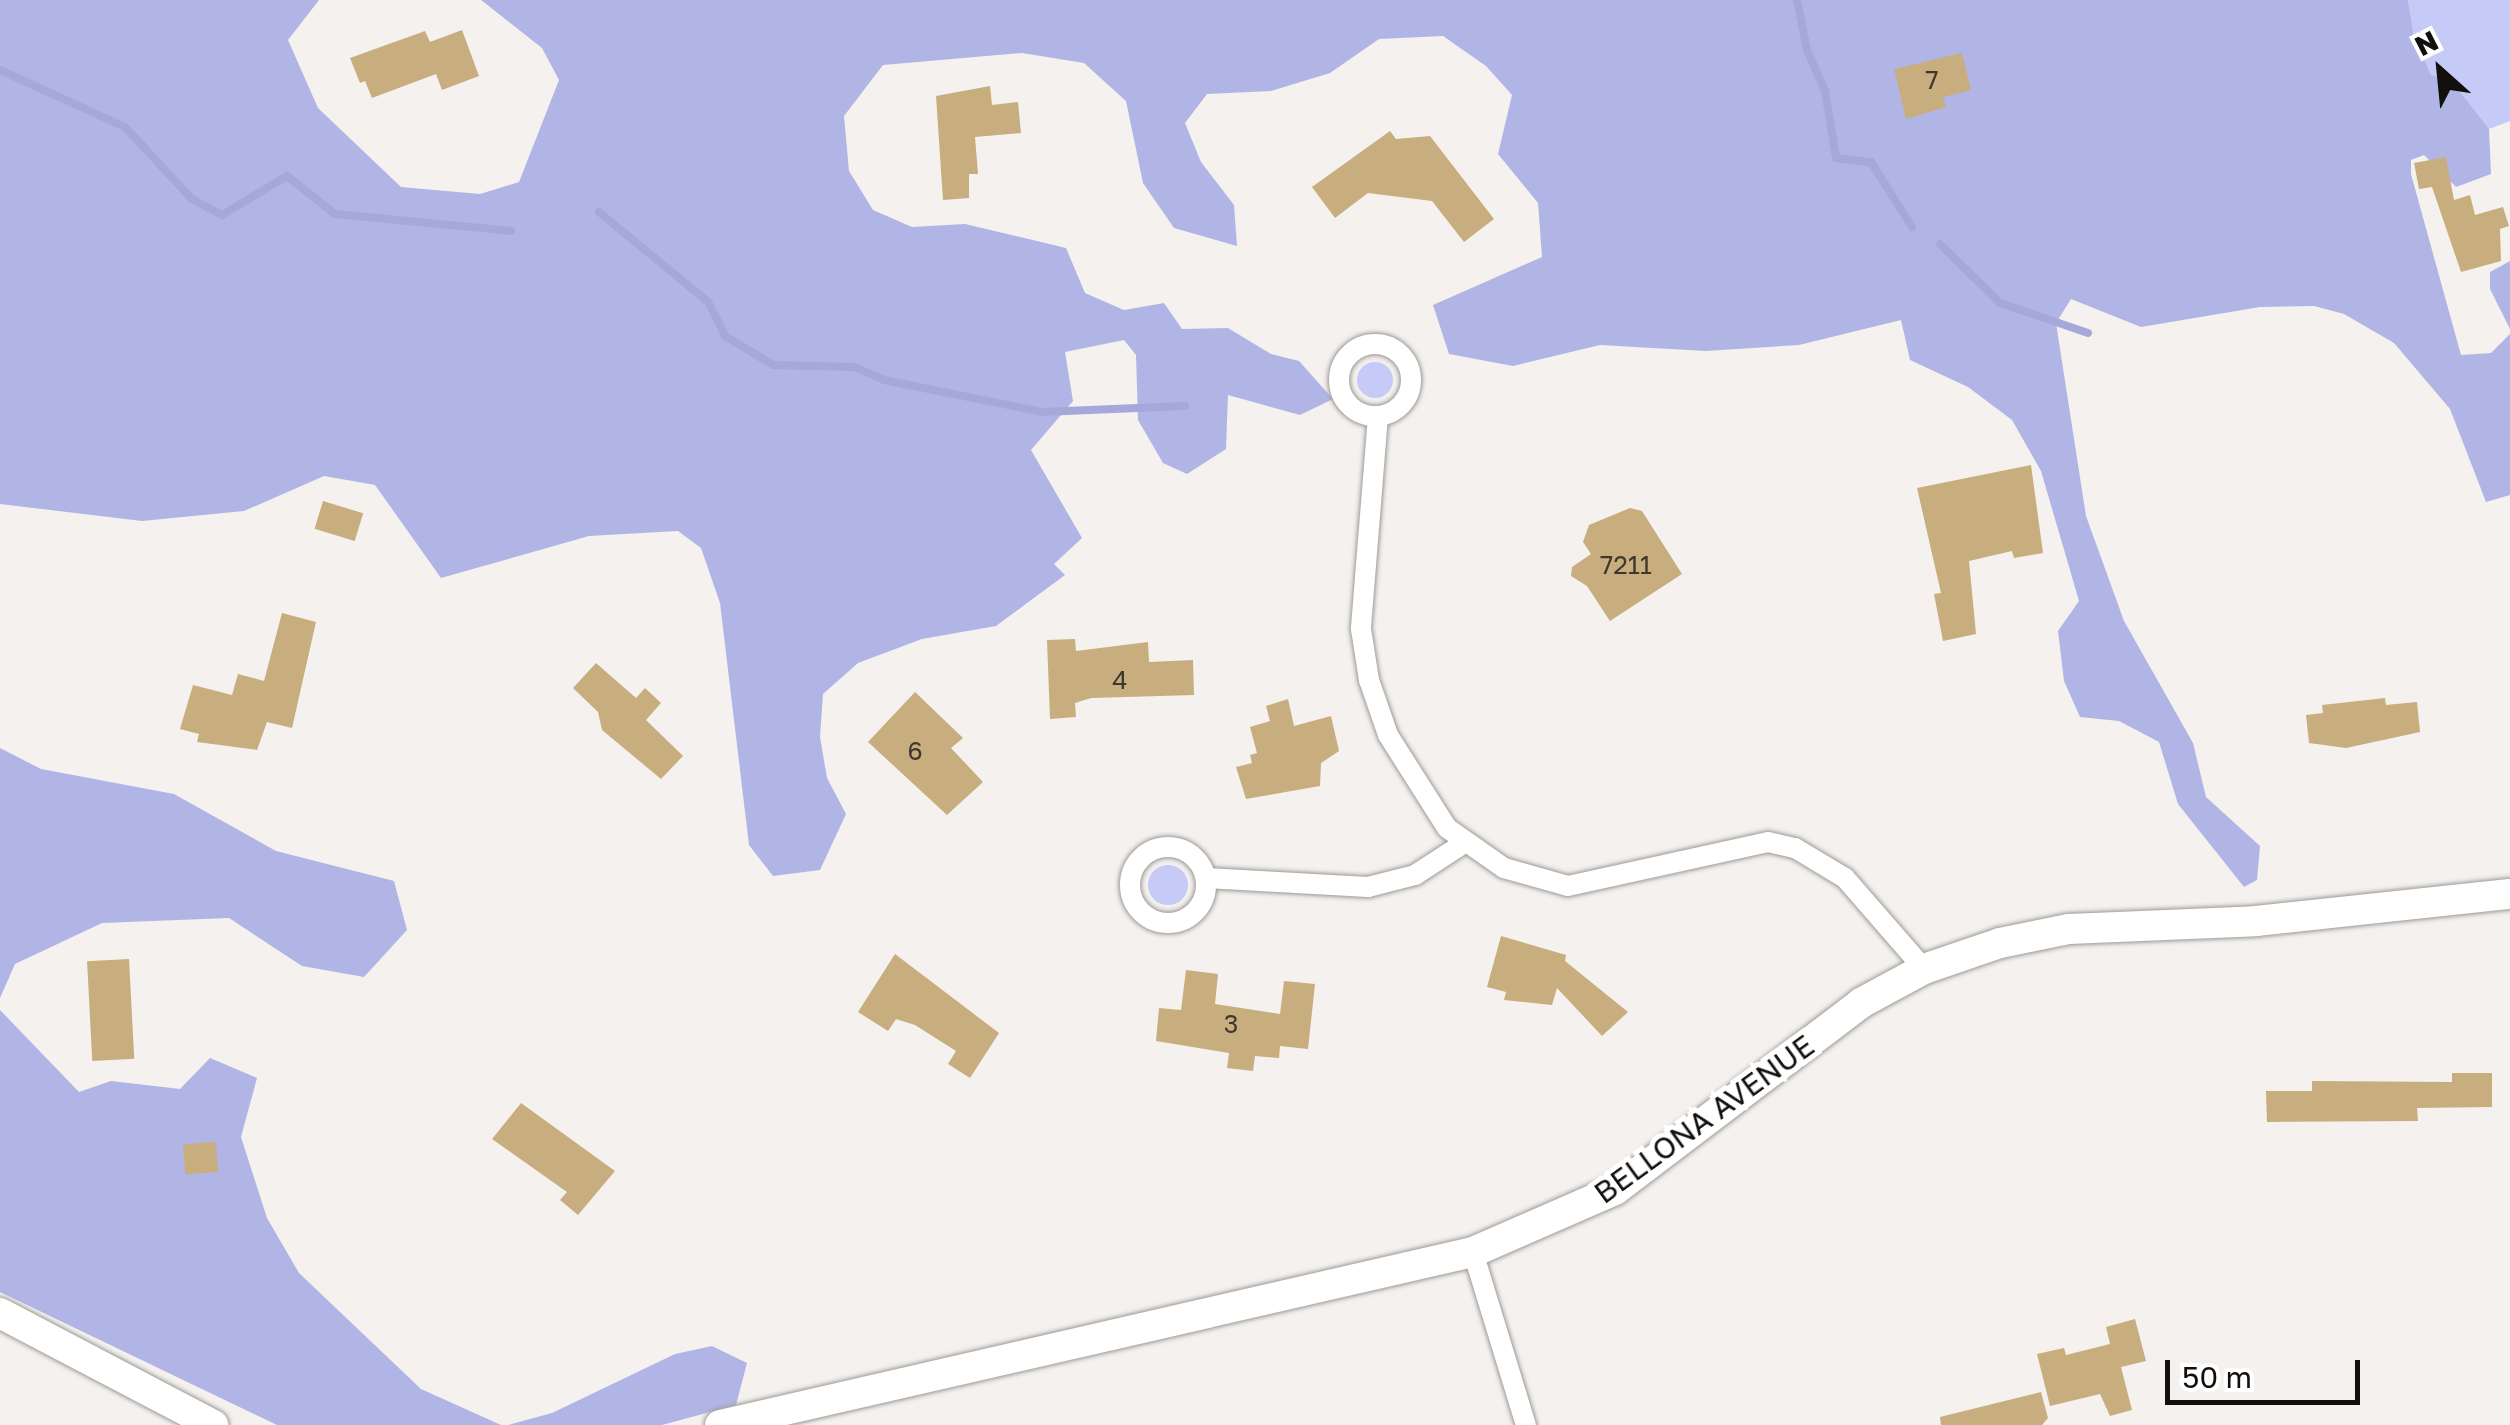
<!DOCTYPE html>
<style>
body{margin:0}
#map{position:relative;width:2510px;height:1425px;overflow:hidden;background:#f4f1ee;font-family:"Golos Text",sans-serif}
div>[style]{position:absolute}
.green>*{inset:0;background:#c6caf6}
.round{border-radius:50%}
.forest>*{inset:0;background:#b1b5e6}
.stream>*{height:8px;margin:-4px;padding:0 4px;transform-origin:4px;border-radius:4px;background:#a5a8d9}
.building>*{inset:0;background:#c8ad7f;transform-origin:0 0}
.roads{filter:drop-shadow(0 0 2px #9d9b97) drop-shadow(0 0 2px #9d9b97)}
.minor>*{height:20px;margin:-10px;padding:0 10px;transform-origin:10px;border-radius:10px;background:#fff}
.minor>.ring{margin:-10px;padding:0;box-sizing:content-box;background:none;border:20px solid #fff;border-radius:50%}
.secondary>*{height:30px;margin:-15px;padding:0 15px;transform-origin:15px;border-radius:15px;background:#fff}
span{translate:-50% -50%;white-space:nowrap;text-align:center;line-height:1.15;-webkit-text-stroke:10px #fff;paint-order:stroke}
.number-label{font-size:25px;color:#3f372b}
.number-label span{-webkit-text-stroke-width:0}
.street-label{font-size:30px;color:#11100f}
.north{position:absolute;left:2390px;top:20px;width:100px;height:100px;-webkit-text-stroke:8px #fff;paint-order:stroke;rotate:333deg;font-size:28px;font-weight:700;line-height:40px;text-align:center;color:#11100f}
.north::after{content:'';display:block;margin:auto;width:35px;height:45px;background:#11100f;clip-path:polygon(50% 0,100% 100%,50% 72%,0 100%)}
.scale{position:absolute;left:2165px;top:1360px;width:195px;height:45px;box-sizing:border-box;border:5px solid #11100f;border-top:0;padding-left:12px;font-size:30px;line-height:35px;white-space:nowrap;color:#11100f;-webkit-text-stroke:8px #fff;paint-order:stroke}
</style>
<div id="map">
<div class="green">
<i style="clip-path:polygon(2408px 0,2510px 0,2510px 121px,2489px 129px,2431px 76px,2414px 37px)"></i>
<i class="round" style="left:1357px;top:362px;width:36px;height:36px"></i>
<i class="round" style="left:1148px;top:865px;width:40px;height:40px"></i>
</div>
<div class="forest">
<i style="clip-path:polygon(0 0,319px 0,288px 40px,318px 108px,401px 187px,480px 194px,519px 182px,559px 80px,542px 48px,481px 0,2408px 0,2414px 37px,2431px 75px,2452px 82px,2489px 129px,2491px 174px,2456px 187px,2424px 155px,2411px 160px,2411px 174px,2461px 355px,2491px 353px,2510px 334px,2510px 495px,2486px 502px,2450px 409px,2394px 343px,2344px 314px,2314px 306px,2260px 307px,2141px 327px,2071px 299px,2056px 323px,2086px 516px,2124px 621px,2193px 743px,2206px 797px,2260px 846px,2257px 880px,2244px 887px,2178px 804px,2159px 742px,2119px 721px,2080px 717px,2064px 681px,2058px 631px,2079px 601px,2041px 471px,2012px 420px,1968px 387px,1910px 360px,1901px 320px,1799px 345px,1706px 351px,1600px 345px,1513px 366px,1449px 354px,1433px 305px,1542px 257px,1538px 203px,1498px 154px,1512px 95px,1486px 66px,1443px 36px,1379px 39px,1330px 73px,1271px 91px,1207px 94px,1185px 123px,1201px 162px,1234px 205px,1237px 246px,1174px 228px,1143px 183px,1126px 101px,1084px 63px,1022px 53px,883px 65px,844px 116px,849px 171px,873px 210px,912px 227px,965px 224px,1066px 248px,1085px 293px,1124px 310px,1164px 303px,1182px 329px,1228px 328px,1271px 354px,1299px 361px,1333px 399px,1300px 415px,1228px 395px,1226px 449px,1187px 474px,1163px 463px,1138px 420px,1136px 355px,1124px 340px,1065px 352px,1073px 401px,1031px 450px,1082px 538px,1054px 564px,1065px 575px,996px 626px,922px 639px,858px 663px,823px 694px,820px 737px,827px 778px,846px 814px,820px 870px,773px 876px,749px 845px,720px 603px,701px 548px,678px 531px,589px 536px,441px 578px,375px 485px,324px 476px,244px 511px,142px 521px,0 504px)"></i>
<i style="clip-path:polygon(2510px 261px,2510px 329px,2490px 289px,2490px 272px)"></i>
<i style="clip-path:polygon(0 748px,41px 769px,174px 794px,276px 851px,394px 881px,407px 930px,364px 977px,302px 966px,229px 918px,102px 923px,15px 964px,0 998px)"></i>
<i style="clip-path:polygon(0 1010px,79px 1092px,111px 1081px,180px 1089px,210px 1058px,257px 1078px,241px 1137px,267px 1218px,299px 1273px,421px 1389px,501px 1425px,277px 1425px,0 1292px)"></i>
<i style="clip-path:polygon(712px 1346px,747px 1363px,736px 1405px,662px 1425px,508px 1425px,552px 1413px,675px 1354px)"></i>
</div>
<div class="stream">
<i style="left:1797px;top:0;width:51px;rotate:78.7deg"></i>
<i style="left:1807px;top:50px;width:45px;rotate:66.3deg"></i>
<i style="left:1825px;top:91px;width:68px;rotate:80.7deg"></i>
<i style="left:1836px;top:158px;width:35px;rotate:7deg"></i>
<i style="left:1871px;top:162px;width:77px;rotate:57.8deg"></i>
<i style="left:0;top:70px;width:137px;rotate:24.5deg"></i>
<i style="left:125px;top:127px;width:98px;rotate:47.1deg"></i>
<i style="left:192px;top:199px;width:34px;rotate:28deg"></i>
<i style="left:222px;top:215px;width:76px;rotate:-31deg"></i>
<i style="left:287px;top:176px;width:61px;rotate:38.4deg"></i>
<i style="left:335px;top:214px;width:177px;rotate:5.5deg"></i>
<i style="left:599px;top:212px;width:141px;rotate:39.5deg"></i>
<i style="left:708px;top:302px;width:38px;rotate:63deg"></i>
<i style="left:725px;top:336px;width:56px;rotate:31.1deg"></i>
<i style="left:773px;top:365px;width:81px;rotate:1.4deg"></i>
<i style="left:854px;top:367px;width:33px;rotate:23deg"></i>
<i style="left:884px;top:380px;width:161px;rotate:11.4deg"></i>
<i style="left:1042px;top:412px;width:143px;rotate:-2.4deg"></i>
<i style="left:1940px;top:244px;width:84px;rotate:44.5deg"></i>
<i style="left:2000px;top:303px;width:93px;rotate:18.8deg"></i>
</div>
<div class="building">
<i style="clip-path:polygon(462px 30px,479px 76px,442px 90px,436px 74px,372px 98px,365px 81px,360px 83px,350px 58px,425px 31px,430px 42px)"></i>
<i style="clip-path:polygon(1962px 53px,1971px 90px,1943px 97px,1946px 107px,1906px 119px,1894px 69px)"></i>
<i style="clip-path:polygon(990px 86px,992px 105px,1018px 102px,1021px 133px,975px 137px,978px 174px,969px 174px,969px 198px,943px 200px,936px 96px)"></i>
<i style="clip-path:polygon(1390px 131px,1396px 139px,1430px 136px,1494px 219px,1464px 242px,1432px 201px,1368px 193px,1335px 218px,1312px 187px)"></i>
<i style="clip-path:polygon(2446px 157px,2454px 200px,2470px 195px,2475px 215px,2503px 207px,2509px 226px,2500px 229px,2501px 261px,2461px 272px,2432px 187px,2419px 189px,2414px 163px)"></i>
<i style="clip-path:polygon(2031px 465px,2043px 553px,2014px 558px,2012px 551px,1969px 561px,1976px 634px,1943px 641px,1934px 594px,1941px 593px,1917px 488px)"></i>
<i style="left:323px;top:501px;width:42px;height:29px;rotate:17deg"></i>
<i style="clip-path:polygon(1630px 508px,1642px 511px,1682px 574px,1610px 621px,1587px 586px,1571px 576px,1572px 567px,1591px 554px,1583px 542px,1589px 525px)"></i>
<i style="clip-path:polygon(282px 613px,316px 622px,292px 728px,267px 722px,257px 750px,197px 742px,199px 734px,180px 729px,193px 685px,232px 695px,238px 674px,264px 681px)"></i>
<i style="clip-path:polygon(1075px 639px,1076px 651px,1148px 642px,1149px 662px,1193px 660px,1194px 695px,1091px 698px,1075px 703px,1076px 717px,1050px 719px,1047px 640px)"></i>
<i style="clip-path:polygon(596px 663px,636px 698px,645px 688px,661px 703px,646px 720px,683px 756px,661px 779px,602px 730px,598px 712px,573px 688px)"></i>
<i style="clip-path:polygon(915px 692px,963px 738px,951px 748px,983px 782px,947px 815px,868px 742px)"></i>
<i style="clip-path:polygon(2385px 698px,2386px 705px,2417px 702px,2420px 732px,2346px 748px,2309px 743px,2306px 715px,2323px 713px,2322px 705px)"></i>
<i style="clip-path:polygon(1288px 699px,1294px 726px,1331px 716px,1339px 751px,1321px 763px,1320px 786px,1246px 799px,1236px 767px,1252px 763px,1250px 755px,1257px 753px,1250px 727px,1270px 721px,1266px 706px)"></i>
<i style="clip-path:polygon(1501px 936px,1566px 955px,1565px 961px,1628px 1012px,1602px 1036px,1557px 988px,1552px 1005px,1504px 1000px,1506px 992px,1487px 987px)"></i>
<i style="clip-path:polygon(895px 954px,999px 1033px,970px 1078px,948px 1064px,956px 1051px,915px 1025px,896px 1019px,888px 1031px,858px 1012px)"></i>
<i style="left:129px;top:959px;width:100px;height:42px;rotate:87deg"></i>
<i style="clip-path:polygon(1186px 970px,1218px 974px,1215px 1004px,1280px 1014px,1284px 981px,1315px 984px,1308px 1049px,1280px 1046px,1279px 1058px,1255px 1056px,1253px 1071px,1227px 1068px,1229px 1053px,1156px 1041px,1159px 1008px,1181px 1010px)"></i>
<i style="clip-path:polygon(2452px 1073px,2492px 1073px,2492px 1107px,2417px 1108px,2418px 1121px,2267px 1122px,2266px 1091px,2312px 1091px,2312px 1081px,2452px 1082px)"></i>
<i style="clip-path:polygon(521px 1103px,615px 1171px,578px 1215px,560px 1200px,567px 1192px,492px 1139px)"></i>
<i style="left:216px;top:1142px;width:30px;height:33px;rotate:86deg"></i>
<i style="clip-path:polygon(2135px 1319px,2146px 1361px,2121px 1367px,2132px 1410px,2110px 1416px,2100px 1394px,2050px 1406px,2037px 1354px,2064px 1348px,2066px 1355px,2110px 1344px,2106px 1327px)"></i>
<i style="clip-path:polygon(2041px 1392px,2048px 1418px,2042px 1425px,1941px 1425px,1940px 1417px)"></i>
</div>
<div class="roads">
<div class="minor">
<i class="ring" style="left:1339px;top:344px;width:52px;height:52px"></i>
<i style="left:1378px;top:416px;width:214px;rotate:94.6deg"></i>
<i style="left:1361px;top:629px;width:52px;rotate:81.1deg"></i>
<i style="left:1369px;top:680px;width:58px;rotate:70.9deg"></i>
<i style="left:1388px;top:735px;width:110px;rotate:57.6deg"></i>
<i style="left:1447px;top:828px;width:70px;rotate:35.1deg"></i>
<i style="left:1504px;top:868px;width:66px;rotate:15.7deg"></i>
<i style="left:1568px;top:886px;width:205px;rotate:-12.4deg"></i>
<i style="left:1768px;top:842px;width:28px;rotate:13deg"></i>
<i style="left:1795px;top:848px;width:58px;rotate:31deg"></i>
<i style="left:1845px;top:878px;width:121px;rotate:49deg"></i>
<i class="ring" style="left:1130px;top:847px;width:56px;height:56px"></i>
<i style="left:1206px;top:878px;width:162px;rotate:3.2deg"></i>
<i style="left:1368px;top:887px;width:49px;rotate:-14.3deg"></i>
<i style="left:1415px;top:875px;width:59px;rotate:-33.1deg"></i>
<i style="left:1473px;top:1252px;width:181px;rotate:73deg"></i>
</div>
<div class="secondary">
<i style="left:0;top:1313px;width:241px;rotate:27.7deg"></i>
<i style="left:720px;top:1425px;width:773px;rotate:-12.94deg"></i>
<i style="left:1473px;top:1252px;width:155px;rotate:-23.6deg"></i>
<i style="left:1615px;top:1190px;width:309px;rotate:-37.2deg"></i>
<i style="left:1861px;top:1003px;width:72px;rotate:-28.4deg"></i>
<i style="left:1924px;top:969px;width:80px;rotate:-18.9deg"></i>
<i style="left:2000px;top:943px;width:70px;rotate:-11.5deg"></i>
<i style="left:2069px;top:929px;width:187px;rotate:-2.4deg"></i>
<i style="left:2256px;top:921px;width:255px;rotate:-6.1deg"></i>
</div>
</div>
<div class="number-label">
<span style="left:1932px;top:80px">7</span>
<span style="left:1626px;top:565px">7211</span>
<span style="left:1120px;top:680px">4</span>
<span style="left:915px;top:751px">6</span>
<span style="left:1231px;top:1024px">3</span>
</div>
<div class="street-label">
<span style="left:1704px;top:1119px;rotate:-36deg">BELLONA AVENUE</span>
</div>
<div class="north">N</div>
<div class="scale">50 m</div>
</div>
